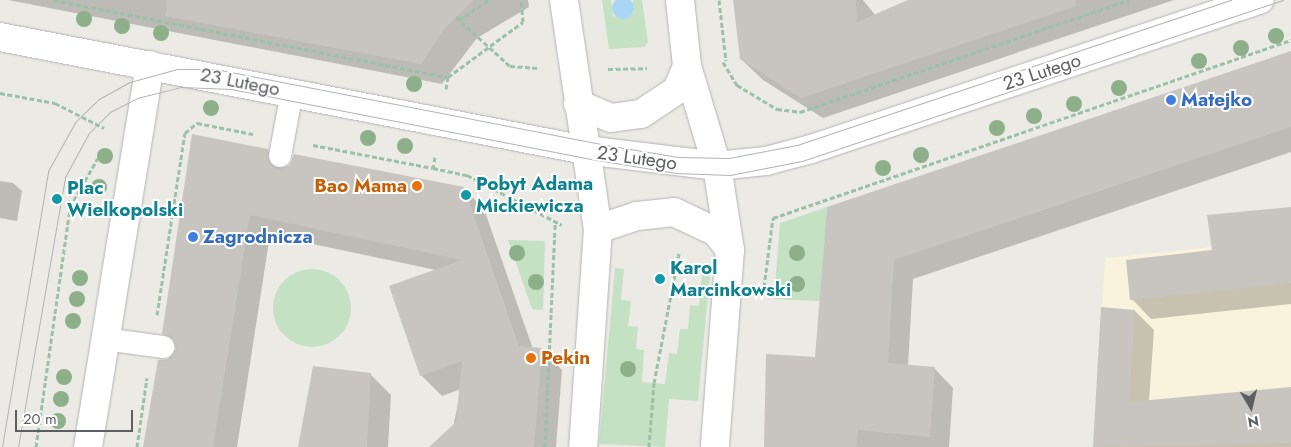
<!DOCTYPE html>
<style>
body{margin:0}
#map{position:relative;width:1291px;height:447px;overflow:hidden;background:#eceae4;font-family:Jost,sans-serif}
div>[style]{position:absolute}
.commercial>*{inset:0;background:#f9f2dc}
.green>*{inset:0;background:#c4e1c3}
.round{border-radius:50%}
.water>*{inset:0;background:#acd7f4}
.shadow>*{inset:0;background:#0003}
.building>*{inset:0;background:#c8c5c0}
.path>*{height:3px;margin-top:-1.5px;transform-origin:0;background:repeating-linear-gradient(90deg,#9dc1a7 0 5px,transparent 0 7.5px)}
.roads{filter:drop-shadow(0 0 1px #b1b4b7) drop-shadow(0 0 1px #b1b4b7)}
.lane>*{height:22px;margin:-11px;padding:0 11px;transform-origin:11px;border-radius:11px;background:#fff}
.street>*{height:28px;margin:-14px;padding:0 14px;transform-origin:14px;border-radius:14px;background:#fff}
.tram>*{height:1px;margin:-0.5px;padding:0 0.5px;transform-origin:0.5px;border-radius:0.5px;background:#b2b3b3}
.trees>*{width:16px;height:16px;margin:-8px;border-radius:50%;background:#8daf8a}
.dots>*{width:14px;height:14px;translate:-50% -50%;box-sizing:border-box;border:2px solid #fff;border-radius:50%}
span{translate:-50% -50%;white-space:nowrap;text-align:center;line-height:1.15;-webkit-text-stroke:4px #fff;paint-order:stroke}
.street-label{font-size:19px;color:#5c5f62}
.shop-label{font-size:19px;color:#366cbe;font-weight:700}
.left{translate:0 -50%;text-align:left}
.culture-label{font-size:19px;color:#0d838f;font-weight:700}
.food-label{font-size:19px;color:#c56008;font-weight:700}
.right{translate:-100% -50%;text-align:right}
.north{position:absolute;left:1226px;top:382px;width:50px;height:50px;-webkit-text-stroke:4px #fff;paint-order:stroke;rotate:171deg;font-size:14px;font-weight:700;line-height:20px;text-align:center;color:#5c5f62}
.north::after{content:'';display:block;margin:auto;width:18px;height:22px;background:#5c5f62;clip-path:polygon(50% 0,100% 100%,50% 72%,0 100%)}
.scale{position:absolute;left:15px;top:410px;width:118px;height:22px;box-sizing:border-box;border:2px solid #5c5f62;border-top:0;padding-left:6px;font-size:15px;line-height:18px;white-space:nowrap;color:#5c5f62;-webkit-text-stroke:4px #fff;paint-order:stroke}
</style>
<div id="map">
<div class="commercial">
<i style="clip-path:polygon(1291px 239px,1291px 447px,1093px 447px,1105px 258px)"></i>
</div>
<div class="green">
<i style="clip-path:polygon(602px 0,611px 0,613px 16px,621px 18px,634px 13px,633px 0,642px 0,648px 42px,644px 47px,609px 49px)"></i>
<i style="clip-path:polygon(827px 207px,820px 301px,774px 299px,780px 223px)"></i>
<i style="clip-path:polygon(508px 240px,545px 241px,543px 310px,532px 309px)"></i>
<i style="clip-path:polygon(615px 268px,624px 269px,621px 300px,631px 301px,628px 326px,638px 327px,636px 349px,644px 350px,642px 382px,665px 384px,669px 353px,677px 354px,680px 329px,688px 329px,690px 305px,699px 306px,702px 274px,710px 275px,698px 401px,669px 399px,665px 447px,599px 444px)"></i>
<i class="round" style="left:273px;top:269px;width:78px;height:78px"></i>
</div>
<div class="water">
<i class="round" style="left:612px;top:-3px;width:22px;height:22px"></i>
</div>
<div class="shadow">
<i style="clip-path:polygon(8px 0,528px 0,529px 7px,477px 38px,442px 84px)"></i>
<i style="clip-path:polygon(735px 0,863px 0,876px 16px,921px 0,1174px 0,823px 118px,763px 80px,741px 59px)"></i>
<i style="clip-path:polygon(1291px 53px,1291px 152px,913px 279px,908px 366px,934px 368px,953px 388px,949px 447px,764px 447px,816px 358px,828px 208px)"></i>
<i style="clip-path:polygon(267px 150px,285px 168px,463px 188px,484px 209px,533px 349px,541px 349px,562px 370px,556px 447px,449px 447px,461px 389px,442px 396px,421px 375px,436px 270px,270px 235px,237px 447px,145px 447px,169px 360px,177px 349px,163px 333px)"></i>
<i style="clip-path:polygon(0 181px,13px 183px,22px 191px,17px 221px,0 218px)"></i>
<i style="clip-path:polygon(1291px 208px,1291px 304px,1151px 319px,1132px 299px)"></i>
<i style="clip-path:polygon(1102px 308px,1135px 311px,1154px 330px,1149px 401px,1291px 389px,1291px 447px,1094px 447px)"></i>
<i style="clip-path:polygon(370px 374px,391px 395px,388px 447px,299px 447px)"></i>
</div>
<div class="building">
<i style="clip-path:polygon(167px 0,474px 0,444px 29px,421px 64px,165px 16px)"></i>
<i style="clip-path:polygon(733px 0,856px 0,857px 22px,908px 0,1075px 0,1076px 6px,801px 98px,740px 59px)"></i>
<i style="clip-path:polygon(1291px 51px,1291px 127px,894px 260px,888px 363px,935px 367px,930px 437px,858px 430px,856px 447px,764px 447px,766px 354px,815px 357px,827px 207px)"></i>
<i style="clip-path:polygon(192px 134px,268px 149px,268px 161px,277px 169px,290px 165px,294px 154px,464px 187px,519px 346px,542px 348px,534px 447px,429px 447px,456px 422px,462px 361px,420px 376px,389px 286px,462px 260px,250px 215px,213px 447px,143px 447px,158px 360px,168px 359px,176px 349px,171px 337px,162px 334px)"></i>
<i style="clip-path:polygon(1291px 207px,1291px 283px,1130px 300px,1126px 260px,1212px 250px,1207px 215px)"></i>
<i style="clip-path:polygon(1101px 307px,1135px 310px,1129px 402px,1291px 387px,1291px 443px,1093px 447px)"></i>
<i style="clip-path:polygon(313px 366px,371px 373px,367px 447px,298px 447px)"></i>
</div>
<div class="path">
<i style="left:54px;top:0;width:401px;rotate:11.1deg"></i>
<i style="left:719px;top:0;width:61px;rotate:83.5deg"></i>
<i style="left:456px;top:17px;width:73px;rotate:42.2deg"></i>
<i style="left:510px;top:66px;width:29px;rotate:4deg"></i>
<i style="left:459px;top:20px;width:36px;rotate:-34deg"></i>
<i style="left:723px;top:62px;width:27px;rotate:59deg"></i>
<i style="left:737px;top:85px;width:47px;rotate:31deg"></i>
<i style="left:777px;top:109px;width:23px;rotate:7deg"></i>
<i style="left:800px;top:112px;width:348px;rotate:-18.8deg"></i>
<i style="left:608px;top:69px;width:39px;rotate:-1deg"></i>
<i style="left:446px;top:89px;width:12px;rotate:-81deg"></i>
<i style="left:448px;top:77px;width:93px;rotate:-36.3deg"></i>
<i style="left:523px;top:22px;width:22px;rotate:-95deg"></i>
<i style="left:0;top:93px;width:56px;rotate:10.3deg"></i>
<i style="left:55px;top:103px;width:55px;rotate:27deg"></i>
<i style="left:313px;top:145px;width:122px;rotate:10.9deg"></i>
<i style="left:435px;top:157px;width:11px;rotate:100deg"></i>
<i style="left:433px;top:168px;width:35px;rotate:12deg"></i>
<i style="left:467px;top:175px;width:107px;rotate:27.8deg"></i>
<i style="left:764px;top:287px;width:70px;rotate:-82.6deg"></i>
<i style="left:773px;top:218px;width:548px;rotate:-18.96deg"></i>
<i style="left:157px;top:315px;width:184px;rotate:-81.3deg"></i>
<i style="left:185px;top:133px;width:16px;rotate:-40deg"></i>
<i style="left:197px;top:123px;width:57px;rotate:11.1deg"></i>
<i style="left:36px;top:447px;width:242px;rotate:-81.9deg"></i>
<i style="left:70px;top:207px;width:56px;rotate:-60.3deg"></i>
<i style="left:137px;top:447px;width:70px;rotate:-81.8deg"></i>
<i style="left:545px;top:447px;width:223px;rotate:-87.4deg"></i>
<i style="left:649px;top:447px;width:64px;rotate:-85.5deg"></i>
<i style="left:654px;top:383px;width:132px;rotate:-79.1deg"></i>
</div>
<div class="roads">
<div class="lane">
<i style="left:280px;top:156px;width:65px;rotate:-79.4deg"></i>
<i style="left:105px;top:339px;width:59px;rotate:7.9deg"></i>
</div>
<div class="street">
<i style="left:564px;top:0;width:232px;rotate:81.6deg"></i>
<i style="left:598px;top:229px;width:219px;rotate:93.9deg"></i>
<i style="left:680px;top:0;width:66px;rotate:83.9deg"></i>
<i style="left:687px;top:66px;width:104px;rotate:73.3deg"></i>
<i style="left:717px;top:166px;width:85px;rotate:81.2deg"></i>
<i style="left:730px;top:250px;width:198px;rotate:94.4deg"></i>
<i style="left:0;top:37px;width:596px;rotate:10.93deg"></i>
<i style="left:585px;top:150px;width:133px;rotate:6.9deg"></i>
<i style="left:717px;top:166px;width:49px;rotate:-5.8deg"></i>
<i style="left:766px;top:161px;width:47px;rotate:-14.9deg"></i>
<i style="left:811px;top:149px;width:473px;rotate:-18.4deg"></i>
<i style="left:578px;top:104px;width:36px;rotate:23deg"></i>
<i style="left:611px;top:118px;width:30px;rotate:-8deg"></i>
<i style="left:641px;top:114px;width:43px;rotate:-33.7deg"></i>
<i style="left:677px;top:90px;width:26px;rotate:-67deg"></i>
<i style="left:598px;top:229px;width:41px;rotate:-18.4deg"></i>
<i style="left:637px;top:216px;width:37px;rotate:-6deg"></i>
<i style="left:674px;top:212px;width:47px;rotate:25.5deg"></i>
<i style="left:716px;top:232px;width:23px;rotate:52deg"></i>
<i style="left:88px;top:447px;width:387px;rotate:-80.8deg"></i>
</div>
</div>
<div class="tram">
<i style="left:2px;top:447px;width:280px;rotate:-80.5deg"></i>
<i style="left:48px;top:171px;width:57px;rotate:-60.8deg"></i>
<i style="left:76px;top:121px;width:32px;rotate:-44deg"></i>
<i style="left:99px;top:99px;width:35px;rotate:-29deg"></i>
<i style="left:130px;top:82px;width:49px;rotate:-15.5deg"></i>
<i style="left:177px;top:69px;width:38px"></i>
<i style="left:215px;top:69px;width:392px;rotate:11deg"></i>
<i style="left:600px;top:144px;width:79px;rotate:9.5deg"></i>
<i style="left:678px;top:157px;width:51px;rotate:1.1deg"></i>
<i style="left:729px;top:158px;width:69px;rotate:-10.8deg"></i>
<i style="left:797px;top:145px;width:458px;rotate:-18.5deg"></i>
<i style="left:18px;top:447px;width:274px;rotate:-80.1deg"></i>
<i style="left:65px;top:177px;width:50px;rotate:-61.4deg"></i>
<i style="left:89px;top:133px;width:30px;rotate:-45deg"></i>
<i style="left:110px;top:112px;width:30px;rotate:-27deg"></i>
<i style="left:137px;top:98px;width:45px;rotate:-14deg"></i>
<i style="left:181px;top:87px;width:50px;rotate:2.3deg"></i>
<i style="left:231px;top:89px;width:373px;rotate:11deg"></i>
<i style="left:597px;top:160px;width:80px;rotate:9.3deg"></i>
<i style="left:676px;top:173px;width:54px;rotate:2.1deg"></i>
<i style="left:730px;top:175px;width:73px;rotate:-11deg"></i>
<i style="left:802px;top:161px;width:507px;rotate:-18.51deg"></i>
</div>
<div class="trees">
<i style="left:84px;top:19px"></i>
<i style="left:122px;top:26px"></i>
<i style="left:161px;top:33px"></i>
<i style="left:1276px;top:36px"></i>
<i style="left:1241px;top:48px"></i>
<i style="left:1199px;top:61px"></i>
<i style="left:414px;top:84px"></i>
<i style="left:1119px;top:88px"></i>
<i style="left:1074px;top:104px"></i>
<i style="left:211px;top:108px"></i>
<i style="left:1034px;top:116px"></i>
<i style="left:997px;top:128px"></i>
<i style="left:368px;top:138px"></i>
<i style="left:405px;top:146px"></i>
<i style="left:921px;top:155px"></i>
<i style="left:105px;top:156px"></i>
<i style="left:883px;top:168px"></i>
<i style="left:99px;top:187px"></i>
<i style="left:517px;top:253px"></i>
<i style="left:797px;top:253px"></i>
<i style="left:80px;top:278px"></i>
<i style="left:536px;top:282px"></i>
<i style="left:797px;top:284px"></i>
<i style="left:77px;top:299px"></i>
<i style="left:73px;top:321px"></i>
<i style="left:628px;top:369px"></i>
<i style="left:64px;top:377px"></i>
<i style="left:61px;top:399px"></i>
<i style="left:58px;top:421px"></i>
</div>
<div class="dots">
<i style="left:1171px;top:100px;background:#3f7fe0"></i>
<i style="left:417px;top:186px;background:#e8710a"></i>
<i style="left:466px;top:195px;background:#0f9aa8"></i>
<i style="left:57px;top:199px;background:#0f9aa8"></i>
<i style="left:193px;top:237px;background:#3f7fe0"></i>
<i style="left:660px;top:279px;background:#0f9aa8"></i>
<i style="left:531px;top:358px;background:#e8710a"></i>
</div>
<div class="street-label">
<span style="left:1042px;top:72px;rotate:-18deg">23 Lutego</span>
<span style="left:240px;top:82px;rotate:11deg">23 Lutego</span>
<span style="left:637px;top:158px;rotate:8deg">23 Lutego</span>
</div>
<div class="shop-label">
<span class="left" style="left:1181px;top:100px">Matejko</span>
<span class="left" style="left:203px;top:237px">Zagrodnicza</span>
</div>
<div class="culture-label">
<span class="left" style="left:476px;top:195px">Pobyt Adama<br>Mickiewicza</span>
<span class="left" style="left:67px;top:199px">Plac<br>Wielkopolski</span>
<span class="left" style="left:670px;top:279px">Karol<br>Marcinkowski</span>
</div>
<div class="food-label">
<span class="right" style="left:407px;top:186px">Bao Mama</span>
<span class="left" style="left:541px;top:358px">Pekin</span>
</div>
<div class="north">N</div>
<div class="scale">20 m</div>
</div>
